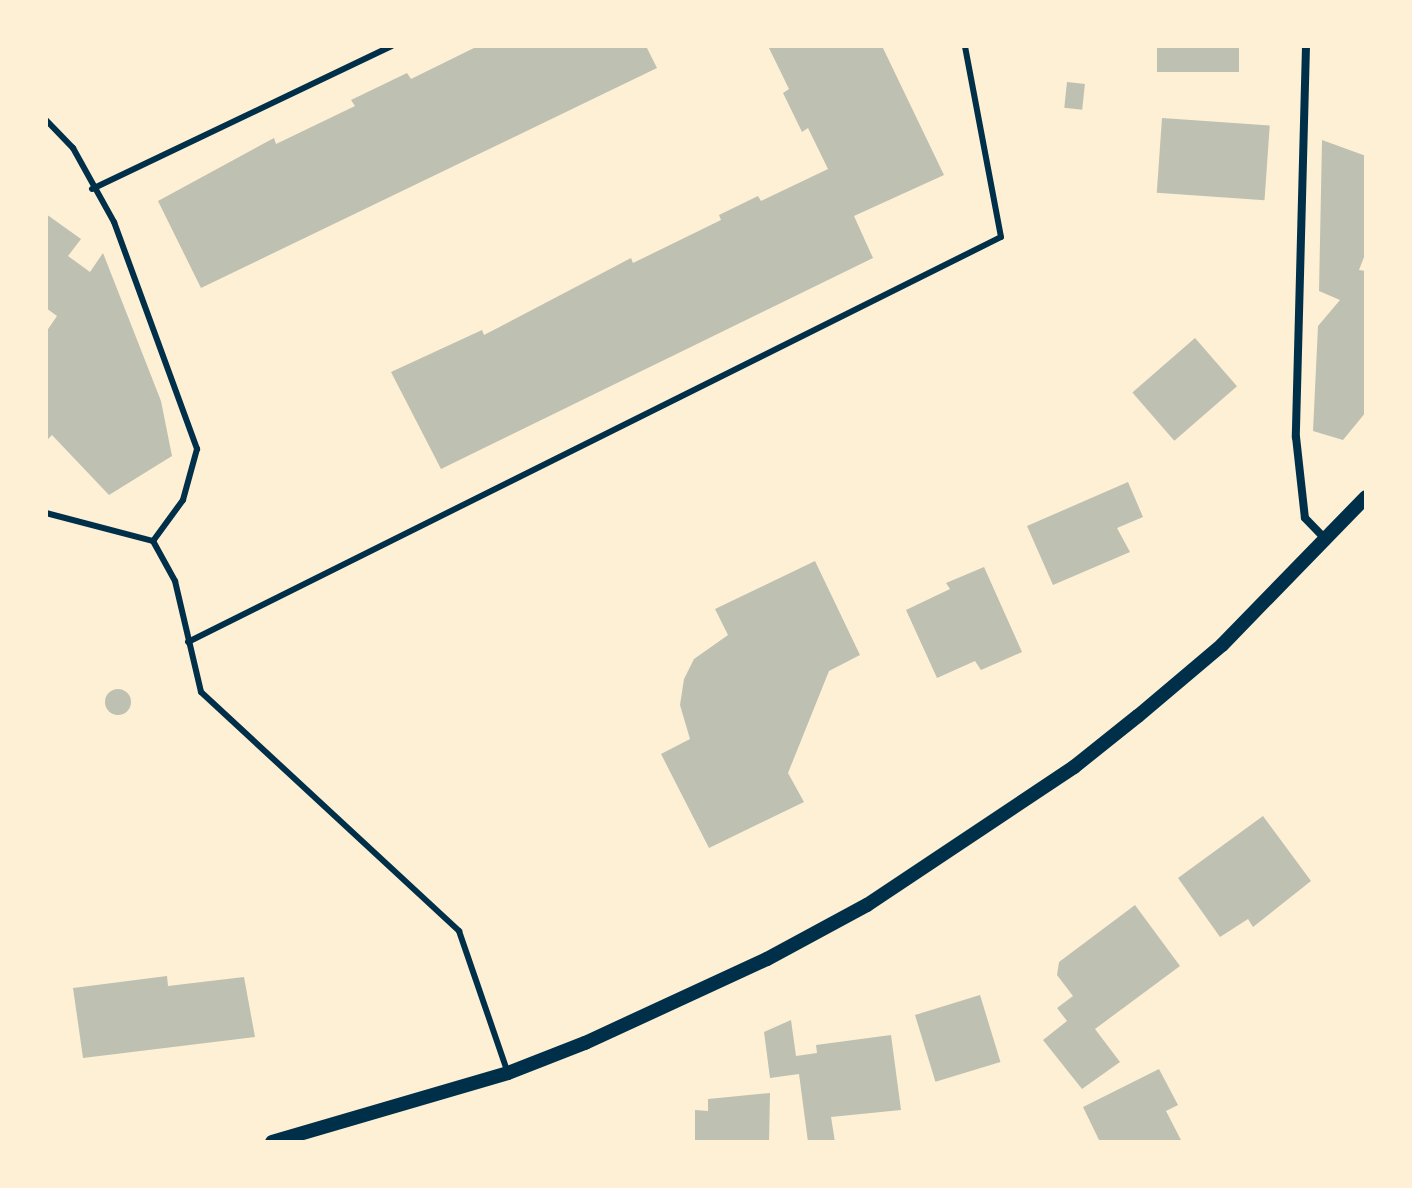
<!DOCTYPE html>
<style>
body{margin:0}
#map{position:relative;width:1412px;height:1188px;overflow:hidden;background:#fdf0d5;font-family:Rubik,sans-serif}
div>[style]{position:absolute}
.building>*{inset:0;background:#bec0b2;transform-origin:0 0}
.round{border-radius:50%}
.service>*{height:6px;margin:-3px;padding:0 3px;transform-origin:3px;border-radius:3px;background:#003049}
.minor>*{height:8px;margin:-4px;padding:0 4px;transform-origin:4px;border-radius:4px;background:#003049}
.tertiary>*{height:14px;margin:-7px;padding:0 7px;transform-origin:7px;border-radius:7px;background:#003049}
span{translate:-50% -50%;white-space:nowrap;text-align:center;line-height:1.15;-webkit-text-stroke:8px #fdf0d5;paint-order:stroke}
.frame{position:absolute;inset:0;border:48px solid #fdf0d5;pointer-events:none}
</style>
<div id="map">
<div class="building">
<i style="clip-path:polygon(478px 46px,646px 46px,657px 68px,201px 288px,158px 201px,274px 138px,276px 144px,355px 106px,351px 100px,407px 73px,411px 79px)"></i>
<i style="clip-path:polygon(768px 46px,882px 46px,944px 175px,854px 216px,873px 258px,441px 469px,391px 372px,482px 330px,484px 335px,631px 258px,633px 263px,721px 220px,719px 215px,758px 196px,761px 201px,828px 169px,808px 128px,802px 132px,783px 93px,789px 89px)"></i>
<i style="left:1157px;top:46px;width:82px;height:26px"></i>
<i style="left:1067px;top:82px;width:18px;height:26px;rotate:6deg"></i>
<i style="left:1162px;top:118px;width:108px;height:75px;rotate:4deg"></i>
<i style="clip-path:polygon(1322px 140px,1366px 156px,1366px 252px,1359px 270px,1366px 271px,1366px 412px,1343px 440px,1313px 431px,1318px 326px,1340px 300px,1319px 291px)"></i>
<i style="clip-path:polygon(46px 214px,81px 239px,68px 256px,90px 272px,103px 253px,161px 401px,172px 456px,109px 495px,52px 435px,46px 441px,46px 332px,57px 316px,46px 308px)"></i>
<i style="left:1195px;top:338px;width:64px;height:83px;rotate:49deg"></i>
<i style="clip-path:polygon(1128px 482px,1143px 517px,1117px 528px,1130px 552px,1053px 585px,1027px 526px)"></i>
<i style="clip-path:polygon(815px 561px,860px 655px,829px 671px,788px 773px,804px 802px,709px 848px,661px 754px,690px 739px,680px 705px,684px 679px,694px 659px,728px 635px,715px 609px)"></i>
<i style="clip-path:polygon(984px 567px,1022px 652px,981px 670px,975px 661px,937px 678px,906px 610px,950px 589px,946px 583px)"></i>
<i class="round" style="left:105px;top:689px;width:26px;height:26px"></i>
<i style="clip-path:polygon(1263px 816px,1311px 881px,1253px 927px,1248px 919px,1220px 937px,1178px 878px)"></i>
<i style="clip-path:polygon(1135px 905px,1180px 966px,1095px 1029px,1120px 1062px,1082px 1089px,1043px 1040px,1067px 1021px,1057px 1008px,1073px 996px,1057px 975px,1059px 962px)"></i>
<i style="clip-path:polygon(167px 976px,168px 986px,244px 977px,255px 1037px,83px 1058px,73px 988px)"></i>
<i style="left:980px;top:995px;width:70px;height:68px;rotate:73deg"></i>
<i style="clip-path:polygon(791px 1020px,796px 1056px,817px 1053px,816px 1045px,891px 1035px,901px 1110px,831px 1117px,835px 1142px,808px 1142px,799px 1074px,770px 1078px,764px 1032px)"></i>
<i style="clip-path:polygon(1159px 1069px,1178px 1105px,1166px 1111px,1182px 1142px,1100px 1142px,1083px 1107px)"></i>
<i style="clip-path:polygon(770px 1093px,769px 1142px,695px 1142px,695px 1110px,708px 1111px,708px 1099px)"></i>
</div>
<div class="service">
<i style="left:46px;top:120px;width:39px;rotate:46deg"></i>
<i style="left:73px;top:148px;width:85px;rotate:61deg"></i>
<i style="left:114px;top:222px;width:242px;rotate:69.9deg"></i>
<i style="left:197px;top:449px;width:53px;rotate:105.4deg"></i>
<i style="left:183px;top:500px;width:51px;rotate:126.2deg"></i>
<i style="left:92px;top:189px;width:332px;rotate:-25.5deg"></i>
<i style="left:46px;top:513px;width:111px;rotate:14.7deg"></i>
<i style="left:153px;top:541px;width:46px;rotate:61.2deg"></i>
<i style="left:175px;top:581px;width:114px;rotate:76.8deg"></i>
<i style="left:201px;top:692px;width:352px;rotate:42.8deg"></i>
<i style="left:459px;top:931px;width:150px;rotate:71deg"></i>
<i style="left:188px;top:642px;width:908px;rotate:-26.48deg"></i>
<i style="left:1001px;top:237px;width:194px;rotate:-100.7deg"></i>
</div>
<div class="minor">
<i style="left:1306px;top:46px;width:391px;rotate:91.5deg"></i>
<i style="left:1296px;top:437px;width:81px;rotate:83.7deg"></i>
<i style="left:1305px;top:518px;width:30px;rotate:46deg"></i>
</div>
<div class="tertiary">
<i style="left:272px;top:1142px;width:246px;rotate:-16.3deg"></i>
<i style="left:508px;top:1073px;width:83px;rotate:-21.3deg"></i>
<i style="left:585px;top:1043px;width:200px;rotate:-24.8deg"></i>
<i style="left:767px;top:959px;width:114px;rotate:-28.4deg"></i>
<i style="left:867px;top:905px;width:249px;rotate:-33.7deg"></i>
<i style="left:1074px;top:767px;width:82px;rotate:-38.6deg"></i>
<i style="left:1138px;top:716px;width:110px;rotate:-40.2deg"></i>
<i style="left:1222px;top:645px;width:206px;rotate:-45.8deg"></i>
</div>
<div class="frame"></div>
</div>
